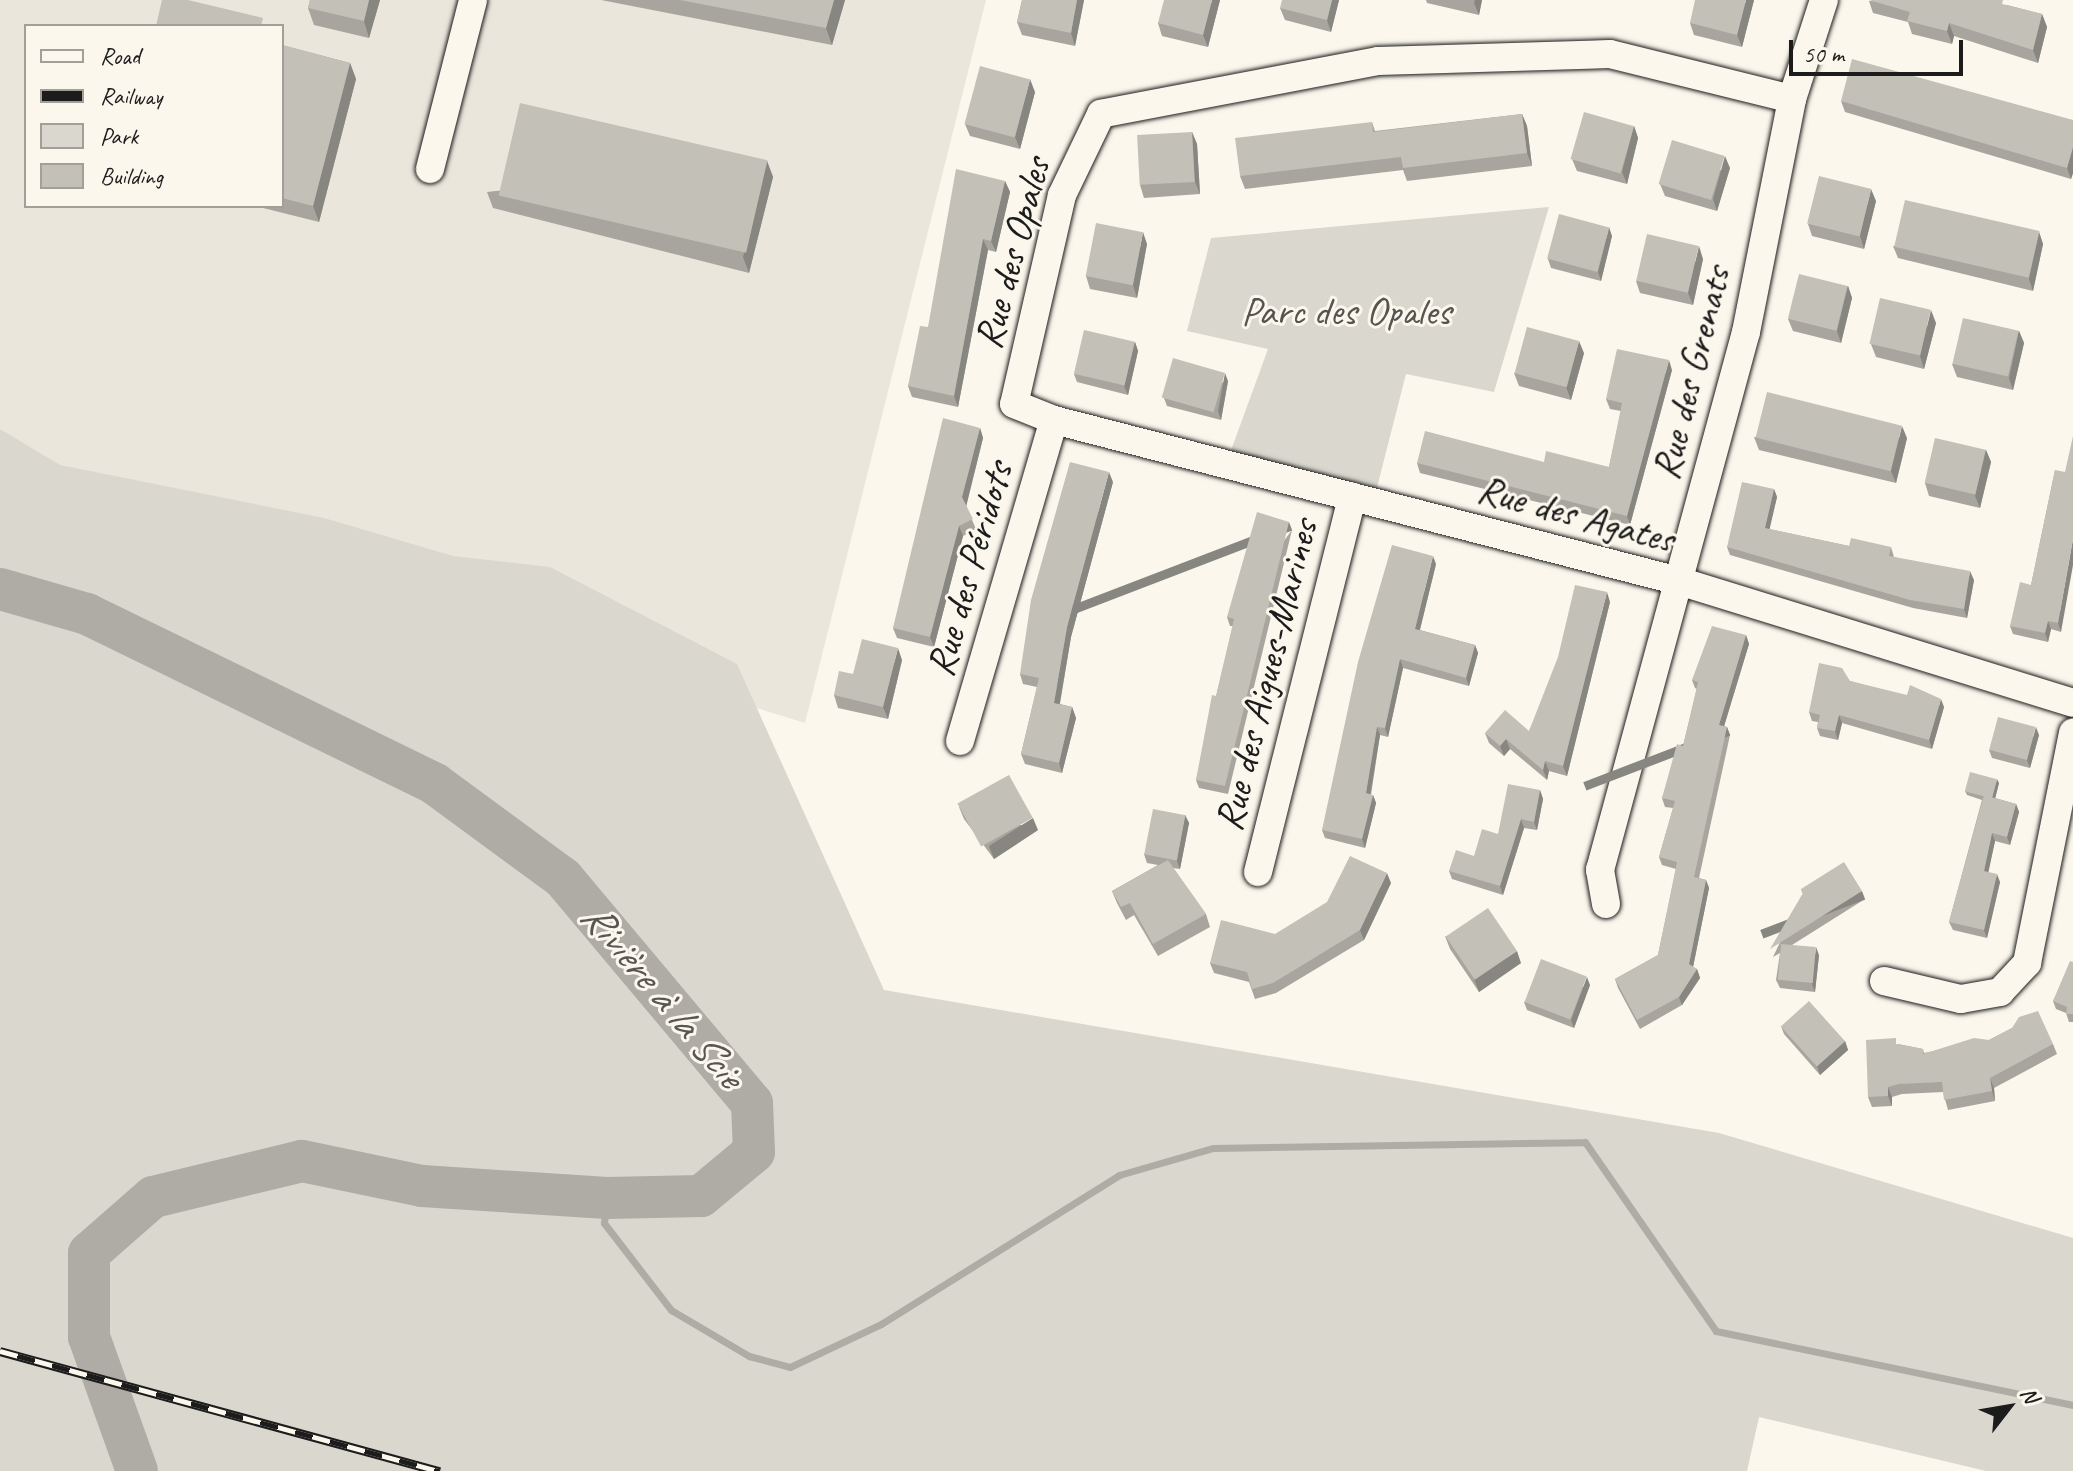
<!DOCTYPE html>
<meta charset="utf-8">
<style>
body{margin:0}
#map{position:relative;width:2073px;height:1471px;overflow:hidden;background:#fbf7ec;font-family:Caveat,sans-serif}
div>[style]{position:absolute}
.built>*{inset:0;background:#eae6dc}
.green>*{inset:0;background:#dad7ce}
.stream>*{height:7px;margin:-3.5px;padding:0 3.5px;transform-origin:3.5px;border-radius:3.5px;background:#afaca5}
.river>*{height:42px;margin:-21px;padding:0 21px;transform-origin:21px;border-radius:21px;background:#afaca5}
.roads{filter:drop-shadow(0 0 2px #1c1c1c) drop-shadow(0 0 2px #1c1c1c)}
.street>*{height:28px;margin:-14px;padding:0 14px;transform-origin:14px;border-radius:14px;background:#fbf7ec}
.rail>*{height:9px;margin-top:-4.5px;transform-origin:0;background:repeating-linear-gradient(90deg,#fbf7ec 0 18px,#1c1c1c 0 36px);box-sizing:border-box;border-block:2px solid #1c1c1c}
.wall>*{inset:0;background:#a8a59e}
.shaded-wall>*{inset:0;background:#888681;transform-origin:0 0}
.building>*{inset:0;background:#c3c0b8;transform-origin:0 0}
span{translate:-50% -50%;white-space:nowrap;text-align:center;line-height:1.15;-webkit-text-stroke:6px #fbf7ec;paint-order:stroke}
.street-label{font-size:40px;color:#1c1c1c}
.park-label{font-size:40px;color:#555451}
.water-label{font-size:42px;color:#575653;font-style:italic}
.legend{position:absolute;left:24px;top:24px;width:260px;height:184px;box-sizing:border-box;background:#fbf7ec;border:2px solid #a29f99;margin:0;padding:10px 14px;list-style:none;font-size:24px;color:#1c1c1c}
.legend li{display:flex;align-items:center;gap:16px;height:40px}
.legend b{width:40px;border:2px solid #a29f99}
.north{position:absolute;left:1969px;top:1367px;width:80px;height:80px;-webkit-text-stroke:6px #fbf7ec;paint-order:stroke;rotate:59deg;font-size:22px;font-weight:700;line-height:32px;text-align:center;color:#1c1c1c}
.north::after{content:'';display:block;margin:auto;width:28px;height:36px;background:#1c1c1c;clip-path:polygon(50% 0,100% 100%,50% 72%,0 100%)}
.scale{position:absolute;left:1789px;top:40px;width:174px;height:36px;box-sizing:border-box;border:4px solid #1c1c1c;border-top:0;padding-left:10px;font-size:24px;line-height:28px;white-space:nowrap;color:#1c1c1c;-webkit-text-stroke:6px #fbf7ec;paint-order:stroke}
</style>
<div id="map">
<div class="built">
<i style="clip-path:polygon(evenodd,0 0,986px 0,805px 723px,211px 540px,0 466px,0 0,26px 26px,282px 26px,282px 206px,26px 206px,26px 26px)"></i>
</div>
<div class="green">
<i style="clip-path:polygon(1549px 207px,1494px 392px,1406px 374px,1373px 503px,1226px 464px,1268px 349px,1187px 331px,1211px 238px)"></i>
<i style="clip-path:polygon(0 429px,60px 465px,324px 518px,453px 556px,550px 567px,737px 664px,884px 990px,1719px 1133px,2073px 1238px,2073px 1471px,1986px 1471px,1759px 1417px,1747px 1471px,0 1471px)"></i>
</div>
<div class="stream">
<i style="left:607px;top:1198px;width:25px;rotate:97deg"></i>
<i style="left:604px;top:1223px;width:110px;rotate:52.4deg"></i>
<i style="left:671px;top:1310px;width:91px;rotate:30.5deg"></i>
<i style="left:749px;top:1356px;width:42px;rotate:15deg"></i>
<i style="left:790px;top:1367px;width:101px;rotate:-25.3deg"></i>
<i style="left:881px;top:1324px;width:281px;rotate:-32deg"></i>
<i style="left:1119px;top:1175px;width:98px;rotate:-16deg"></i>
<i style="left:1213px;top:1148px;width:372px;rotate:-0.9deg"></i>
<i style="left:1585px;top:1142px;width:230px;rotate:55.3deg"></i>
<i style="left:1716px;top:1331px;width:365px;rotate:11.7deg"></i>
</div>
<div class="river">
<i style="left:0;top:589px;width:91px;rotate:16deg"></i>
<i style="left:87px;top:614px;width:387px;rotate:26deg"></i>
<i style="left:435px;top:784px;width:159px;rotate:36.3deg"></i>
<i style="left:563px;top:878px;width:294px;rotate:50deg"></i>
<i style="left:752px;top:1103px;width:49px;rotate:87.7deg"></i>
<i style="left:754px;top:1152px;width:69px;rotate:140.3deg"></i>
<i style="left:701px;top:1196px;width:94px;rotate:178.8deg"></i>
<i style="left:607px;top:1198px;width:185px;rotate:-176.3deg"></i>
<i style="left:422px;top:1186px;width:123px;rotate:-168.2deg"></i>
<i style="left:302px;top:1161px;width:153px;rotate:166.4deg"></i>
<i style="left:153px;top:1197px;width:85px;rotate:138.8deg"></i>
<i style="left:89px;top:1253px;width:84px;rotate:90deg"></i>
<i style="left:89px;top:1337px;width:142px;rotate:70.3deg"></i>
</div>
<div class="roads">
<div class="street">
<i style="left:1792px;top:99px;width:187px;rotate:-166.1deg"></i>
<i style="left:1610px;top:54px;width:232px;rotate:178.3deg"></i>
<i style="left:1378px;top:61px;width:282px;rotate:169.2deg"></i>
<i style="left:1101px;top:114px;width:90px;rotate:115.7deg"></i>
<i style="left:1062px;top:195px;width:214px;rotate:102.9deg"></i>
<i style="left:1014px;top:404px;width:43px;rotate:21.8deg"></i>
<i style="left:1054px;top:420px;width:645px;rotate:14.45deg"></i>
<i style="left:1679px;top:581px;width:412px;rotate:17.2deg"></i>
<i style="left:430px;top:169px;width:174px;rotate:-75.7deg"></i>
<i style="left:960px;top:741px;width:334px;rotate:-73.7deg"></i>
<i style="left:1258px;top:872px;width:387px;rotate:-75.9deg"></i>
<i style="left:1606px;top:904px;width:35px;rotate:-100deg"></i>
<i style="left:1600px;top:870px;width:557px;rotate:-74.82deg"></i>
<i style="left:1746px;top:332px;width:237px;rotate:-78.8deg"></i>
<i style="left:1792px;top:99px;width:104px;rotate:-72.1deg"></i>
<i style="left:1884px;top:981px;width:79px;rotate:13.2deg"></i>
<i style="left:1961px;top:999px;width:40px;rotate:-10deg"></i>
<i style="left:2000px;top:992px;width:40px;rotate:-47deg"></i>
<i style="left:2027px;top:963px;width:235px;rotate:-78.7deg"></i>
</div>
</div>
<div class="rail">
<i style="left:0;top:1351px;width:456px;rotate:15.3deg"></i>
</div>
<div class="wall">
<i style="clip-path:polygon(310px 0,380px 0,369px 38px,314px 25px,308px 8px)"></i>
<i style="clip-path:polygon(601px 0,845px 0,832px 45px)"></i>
<i style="clip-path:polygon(1022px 0,1084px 0,1075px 46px,1022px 35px,1017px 22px)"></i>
<i style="clip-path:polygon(1220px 0,1208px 47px,1162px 36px,1158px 23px)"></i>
<i style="clip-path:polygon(1339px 0,1331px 32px,1285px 20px,1280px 8px)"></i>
<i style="clip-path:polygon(1426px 0,1482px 0,1479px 15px,1427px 3px)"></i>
<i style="clip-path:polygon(1754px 0,1742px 47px,1694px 35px,1690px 23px)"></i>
<i style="clip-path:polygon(1869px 1px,2007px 5px,2042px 14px,2047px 27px,2038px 63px,1954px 36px,1952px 44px,1912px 34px,1908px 22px,1873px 13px)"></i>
<i style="clip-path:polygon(282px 45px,350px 63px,356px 79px,319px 222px,255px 206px,282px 206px)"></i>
<i style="clip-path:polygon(1035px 92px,1020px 149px,970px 136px,965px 124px)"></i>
<i style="clip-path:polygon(1841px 101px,2073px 120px,2073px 173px,2071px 179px,1845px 112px)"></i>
<i style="clip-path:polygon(1522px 114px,1527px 126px,1532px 166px,1407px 181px,1403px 170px,1245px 189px,1240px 176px,1372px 122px,1375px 131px)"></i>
<i style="clip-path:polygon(1634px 126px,1638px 138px,1627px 184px,1577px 171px,1572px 159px)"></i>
<i style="clip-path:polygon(1192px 132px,1197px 144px,1200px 194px,1144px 198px,1140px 185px)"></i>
<i style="clip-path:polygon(767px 161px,773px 177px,749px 273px,493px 208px,487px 192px)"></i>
<i style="clip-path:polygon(1730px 168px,1717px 211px,1665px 196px,1660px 184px)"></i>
<i style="clip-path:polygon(1005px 181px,1010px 192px,996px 252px,988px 250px,958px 407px,912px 397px,908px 386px,928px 327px)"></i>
<i style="clip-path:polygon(1876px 201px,1864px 249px,1812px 236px,1808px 224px)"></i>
<i style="clip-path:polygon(2039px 232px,2043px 244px,2033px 291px,1898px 258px,1893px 246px)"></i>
<i style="clip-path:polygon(1612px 236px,1601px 281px,1551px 268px,1548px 259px)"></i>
<i style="clip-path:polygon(1147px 244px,1137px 298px,1090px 289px,1086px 276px)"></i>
<i style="clip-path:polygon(1703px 259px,1693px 305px,1640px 293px,1636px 281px)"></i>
<i style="clip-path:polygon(1848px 286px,1852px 298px,1841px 343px,1793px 331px,1788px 319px)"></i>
<i style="clip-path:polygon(1936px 323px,1924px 369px,1876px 357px,1871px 344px)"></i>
<i style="clip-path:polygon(2019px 331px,2024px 343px,2013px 390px,1957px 377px,1952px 364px)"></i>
<i style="clip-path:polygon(1135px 342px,1138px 351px,1128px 395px,1077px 382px,1074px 374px)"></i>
<i style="clip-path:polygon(1584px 353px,1571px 400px,1519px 386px,1514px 373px)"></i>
<i style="clip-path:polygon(1672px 370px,1630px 525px,1420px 473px,1417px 463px,1544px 462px,1609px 467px,1621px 411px,1610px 409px,1606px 399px)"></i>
<i style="clip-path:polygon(1228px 381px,1221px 420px,1167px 406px,1164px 398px)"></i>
<i style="clip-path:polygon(980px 428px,983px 438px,966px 506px,976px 529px,963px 536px,934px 647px,897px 638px,893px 628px)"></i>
<i style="clip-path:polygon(1754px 437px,1907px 438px,1896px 483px,1759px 450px)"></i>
<i style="clip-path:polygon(1986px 450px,1991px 462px,1980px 508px,1929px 496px,1925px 483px)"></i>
<i style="clip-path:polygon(2055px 470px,2061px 632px,2051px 629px,2048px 642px,2013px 634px,2010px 626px,2031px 585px)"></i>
<i style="clip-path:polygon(1113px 482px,1071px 637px,1060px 704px,1072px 707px,1076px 718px,1062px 773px,1025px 764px,1021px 754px,1037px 687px,1023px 684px,1020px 674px)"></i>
<i style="clip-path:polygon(1774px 489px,1777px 497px,1769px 529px,1849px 546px,1891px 547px,1894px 557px,1974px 580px,1967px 618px,1913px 608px,1730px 555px,1727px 547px)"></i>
<i style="clip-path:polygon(1292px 530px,1228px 794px,1199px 788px,1196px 780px,1233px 626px,1230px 626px,1227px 617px)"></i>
<i style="clip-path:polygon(1436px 564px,1420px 630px,1475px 645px,1478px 653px,1469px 686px,1403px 668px,1388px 737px,1380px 735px,1371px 795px,1373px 795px,1376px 803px,1365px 848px,1325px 838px,1322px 830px)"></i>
<i style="clip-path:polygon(1610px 602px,1567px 776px,1549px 771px,1547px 780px,1510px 749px,1504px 756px,1489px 743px,1485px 733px,1529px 731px)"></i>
<i style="clip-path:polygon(1746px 635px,1749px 644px,1724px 726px,1727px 727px,1730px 735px,1699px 878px,1706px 880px,1709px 888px,1693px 967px,1697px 969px,1700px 978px,1682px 1005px,1640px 1029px,1618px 988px,1615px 979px,1658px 955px,1676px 869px,1662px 865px,1659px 857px,1673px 808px,1665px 807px,1662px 798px,1683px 746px,1697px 689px,1695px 688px,1692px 680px)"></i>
<i style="clip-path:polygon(902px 660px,888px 719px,838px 708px,834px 695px,853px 674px)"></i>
<i style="clip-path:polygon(1850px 681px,1944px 707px,1932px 749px,1842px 723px,1838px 740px,1820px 736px,1817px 728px,1818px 722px,1812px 721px,1809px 712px)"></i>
<i style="clip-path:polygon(2039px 735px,2030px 768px,1992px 758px,1989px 750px)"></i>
<i style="clip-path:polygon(1999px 783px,1995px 798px,2016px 804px,2019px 812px,2010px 845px,1995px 841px,1988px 872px,2000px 882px,1987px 938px,1953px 930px,1949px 922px,1982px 800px,1967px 795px,1965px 791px)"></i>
<i style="clip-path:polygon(1540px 790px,1543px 799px,1537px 830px,1524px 828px,1503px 895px,1452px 879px,1449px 871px,1474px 856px,1498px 834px)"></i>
<i style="clip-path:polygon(959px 807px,1038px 830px,994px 859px,964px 819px)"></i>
<i style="clip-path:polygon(1185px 815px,1189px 823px,1180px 869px,1173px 868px,1206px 914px,1210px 927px,1158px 956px,1134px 915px,1126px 920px,1117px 903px,1112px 891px,1158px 865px,1147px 863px,1144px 854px)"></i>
<i style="clip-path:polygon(1391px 883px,1364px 940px,1276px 993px,1255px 999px,1249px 982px,1214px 973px,1210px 963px)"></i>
<i style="clip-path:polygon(1801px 889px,1865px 899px,1792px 945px,1819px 955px,1815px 992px,1780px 988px,1776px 980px,1780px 953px,1773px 957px,1803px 894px)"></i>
<i style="clip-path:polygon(1445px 936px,1521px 963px,1479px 992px,1450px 949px)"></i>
<i style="clip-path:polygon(2073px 962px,2073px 1022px,2069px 1022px,2066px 1013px,2056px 1009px,2053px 1001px)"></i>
<i style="clip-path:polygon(1590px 985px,1574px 1028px,1527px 1010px,1524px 1002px)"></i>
<i style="clip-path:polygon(1781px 1026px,1845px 1041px,1848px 1050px,1820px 1075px,1784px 1034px)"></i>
<i style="clip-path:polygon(2012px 1028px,2053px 1044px,2057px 1054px,1994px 1088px,1995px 1101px,1948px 1110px,1943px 1092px,1902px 1094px,1892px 1097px,1892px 1106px,1872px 1107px,1868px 1097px,1898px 1044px,1923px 1049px,1924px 1053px,1989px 1040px)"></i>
</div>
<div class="shaded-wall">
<i style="clip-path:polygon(369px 0,380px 0,369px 38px,364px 21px)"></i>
<i style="clip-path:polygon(834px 0,845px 0,832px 45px,826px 28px)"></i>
<i style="clip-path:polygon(1077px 0,1084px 0,1075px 46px,1071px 33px)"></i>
<i style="clip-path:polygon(1212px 0,1220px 0,1208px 47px,1203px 35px)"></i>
<i style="clip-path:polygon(1332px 0,1339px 0,1331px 32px,1327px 20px)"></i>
<i style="clip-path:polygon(1475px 0,1482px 0,1479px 15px,1474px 3px)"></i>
<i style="clip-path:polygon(1746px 0,1754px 0,1742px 47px,1737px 35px)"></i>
<i style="clip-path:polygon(2042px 14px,2047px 27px,2038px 63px,2033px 50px)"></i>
<i style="clip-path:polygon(1949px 23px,1954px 36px,1952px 44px,1947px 31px)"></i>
<i style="clip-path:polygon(350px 63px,356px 79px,319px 222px,313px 206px)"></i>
<i style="clip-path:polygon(1030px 79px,1035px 92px,1020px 149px,1015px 137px)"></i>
<i style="clip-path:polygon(1522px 114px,1527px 126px,1532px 166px,1527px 153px)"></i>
<i style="clip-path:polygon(1634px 126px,1638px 138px,1627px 184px,1622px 172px)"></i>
<i style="clip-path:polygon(1192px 132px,1197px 144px,1200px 194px,1195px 182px)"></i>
<i style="clip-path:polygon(2073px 147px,2073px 173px,2071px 179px,2067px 168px)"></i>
<i style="clip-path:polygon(1725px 156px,1730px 168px,1717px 211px,1713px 199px)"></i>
<i style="clip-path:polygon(767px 161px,773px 177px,749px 273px,743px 257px)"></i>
<i style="clip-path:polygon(1005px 181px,1010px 192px,996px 252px,991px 241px)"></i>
<i style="clip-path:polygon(1871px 189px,1876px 201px,1864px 249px,1860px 236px)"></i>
<i style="clip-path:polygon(1609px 227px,1612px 236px,1601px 281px,1598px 272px)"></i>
<i style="clip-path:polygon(1143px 232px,1147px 244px,1137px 298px,1133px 285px)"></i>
<i style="clip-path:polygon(2039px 232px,2043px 244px,2033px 291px,2029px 279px)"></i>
<i style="clip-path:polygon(983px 239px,988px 250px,958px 407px,954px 396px)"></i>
<i style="clip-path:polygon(1699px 246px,1703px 259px,1693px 305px,1688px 293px)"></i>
<i style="clip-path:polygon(1848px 286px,1852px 298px,1841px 343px,1837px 331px)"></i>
<i style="clip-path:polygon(1931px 310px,1936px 323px,1924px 369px,1920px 356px)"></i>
<i style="clip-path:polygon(2019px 331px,2024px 343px,2013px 390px,2009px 378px)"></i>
<i style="clip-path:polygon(1579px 341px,1584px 353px,1571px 400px,1566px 387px)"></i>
<i style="clip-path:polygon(1135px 342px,1138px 351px,1128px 395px,1124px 386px)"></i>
<i style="clip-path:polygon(1669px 360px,1672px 370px,1630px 525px,1627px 516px)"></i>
<i style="clip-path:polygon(1225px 373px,1228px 381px,1221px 420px,1218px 411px)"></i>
<i style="clip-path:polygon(1902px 426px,1907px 438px,1896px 483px,1891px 471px)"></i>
<i style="clip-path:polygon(980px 428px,983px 438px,966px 507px,962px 497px)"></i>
<i style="clip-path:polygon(1986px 450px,1991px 462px,1980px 508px,1975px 496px)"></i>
<i style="clip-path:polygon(1109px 472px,1113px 482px,1071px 637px,1058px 713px,1054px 703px,1067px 627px)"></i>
<i style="clip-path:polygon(1774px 489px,1777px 497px,1768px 536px,1765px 528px)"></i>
<i style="left:1289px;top:522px;width:9px;height:272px;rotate:69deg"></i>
<i style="clip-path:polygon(959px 526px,963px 536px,934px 647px,930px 637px)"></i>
<i style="clip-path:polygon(2073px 539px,2073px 565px,2061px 632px,2058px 623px)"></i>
<i style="clip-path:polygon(1433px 556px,1436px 564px,1418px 637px,1415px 629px)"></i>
<i style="clip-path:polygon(1970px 571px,1974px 580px,1967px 618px,1964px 609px)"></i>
<i style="clip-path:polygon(1607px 592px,1610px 602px,1567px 776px,1563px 766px)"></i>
<i style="clip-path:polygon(2048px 621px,2051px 629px,2048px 642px,2045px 633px)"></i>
<i style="clip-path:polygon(1746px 635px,1749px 644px,1722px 733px,1719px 725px)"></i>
<i style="clip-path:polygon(1475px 645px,1478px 653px,1469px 686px,1466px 678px)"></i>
<i style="clip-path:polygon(898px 648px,902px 660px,888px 719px,883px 707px)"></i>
<i style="clip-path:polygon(1400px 659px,1403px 668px,1388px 737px,1385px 728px)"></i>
<i style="clip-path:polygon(1941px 699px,1944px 707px,1932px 749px,1929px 740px)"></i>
<i style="clip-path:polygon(1072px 707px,1076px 718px,1062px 773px,1059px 763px)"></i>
<i style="clip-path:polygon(1839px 715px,1842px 723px,1838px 740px,1835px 731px)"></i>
<i style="clip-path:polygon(1377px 727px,1380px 735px,1369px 802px,1366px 793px)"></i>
<i style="left:1727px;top:727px;width:9px;height:154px;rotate:69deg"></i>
<i style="clip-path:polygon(2036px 727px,2039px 735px,2030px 768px,2027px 760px)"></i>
<i style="clip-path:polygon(1506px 739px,1510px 749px,1504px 756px,1500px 746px)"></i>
<i style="clip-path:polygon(1545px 761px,1549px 771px,1547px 780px,1543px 770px)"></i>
<i style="clip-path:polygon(1997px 779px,1999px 783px,1994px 803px,1992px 798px)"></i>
<i style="clip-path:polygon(1540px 790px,1543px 799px,1537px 830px,1534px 822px)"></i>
<i style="clip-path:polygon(1373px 795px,1376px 803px,1365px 848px,1362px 839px)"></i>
<i style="clip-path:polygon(2016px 804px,2019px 812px,2010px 845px,2007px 837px)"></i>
<i style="clip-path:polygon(1185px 815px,1189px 823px,1180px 869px,1177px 861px)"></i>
<i style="clip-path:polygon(1033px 818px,1038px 830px,994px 859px,989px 846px)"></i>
<i style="clip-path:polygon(1521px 819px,1524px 828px,1503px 895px,1500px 886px)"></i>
<i style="clip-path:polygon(1992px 833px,1995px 841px,1987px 879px,1984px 871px)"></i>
<i style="clip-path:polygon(1387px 873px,1391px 883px,1364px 940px,1360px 930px)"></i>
<i style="clip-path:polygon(1997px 874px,2000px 882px,1987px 938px,1984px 930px)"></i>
<i style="clip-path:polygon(1706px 880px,1709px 888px,1692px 972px,1689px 964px)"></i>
<i style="left:1862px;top:891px;width:9px;height:109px;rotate:69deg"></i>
<i style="clip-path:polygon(1816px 947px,1819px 955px,1815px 992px,1812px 984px)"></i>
<i style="clip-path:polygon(1517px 951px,1521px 963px,1479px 992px,1474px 979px)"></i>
<i style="clip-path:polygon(1697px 969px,1700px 978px,1682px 1005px,1679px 997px)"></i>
<i style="clip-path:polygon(1587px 977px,1590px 985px,1574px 1028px,1571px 1020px)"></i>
<i style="clip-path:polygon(1845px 1041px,1848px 1050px,1820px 1075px,1817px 1066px)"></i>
<i style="clip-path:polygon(1990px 1078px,1994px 1088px,1995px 1101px,1992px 1091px)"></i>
<i style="clip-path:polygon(1888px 1087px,1892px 1097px,1892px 1106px,1888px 1096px)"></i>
</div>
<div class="building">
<i style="clip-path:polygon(162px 0,188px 0,263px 18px,261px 26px,156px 26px)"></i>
<i style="clip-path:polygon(310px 0,369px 0,364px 21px,308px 8px)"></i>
<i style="clip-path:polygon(680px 0,834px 0,826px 28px)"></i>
<i style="clip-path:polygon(1022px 0,1077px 0,1071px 33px,1017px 22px)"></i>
<i style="clip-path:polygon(1164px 0,1212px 0,1203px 35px,1158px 23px)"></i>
<i style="clip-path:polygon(1282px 0,1332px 0,1327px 20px,1280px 8px)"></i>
<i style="clip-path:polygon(1695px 0,1746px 0,1737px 35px,1690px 23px)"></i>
<i style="clip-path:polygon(1869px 0,2003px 0,2002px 4px,2042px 14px,2033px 50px,1949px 23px,1947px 31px,1907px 21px,1910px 12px)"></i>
<i style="clip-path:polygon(282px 45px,350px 63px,313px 206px,282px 198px)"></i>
<i style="clip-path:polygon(1852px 59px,2073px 120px,2073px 147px,2067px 168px,1841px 101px)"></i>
<i style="left:980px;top:66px;width:52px;height:60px;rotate:15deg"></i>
<i style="left:520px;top:103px;width:254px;height:95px;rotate:13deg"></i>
<i style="left:1584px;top:112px;width:52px;height:49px;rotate:16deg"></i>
<i style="clip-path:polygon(1522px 114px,1527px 153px,1403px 168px,1401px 157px,1240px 176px,1235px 138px,1372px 122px,1373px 132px)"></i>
<i style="left:1192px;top:132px;width:50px;height:55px;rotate:87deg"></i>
<i style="left:1672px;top:140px;width:55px;height:46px;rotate:17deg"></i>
<i style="clip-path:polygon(956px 169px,1005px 181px,991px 241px,983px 239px,954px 396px,908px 386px,920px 326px,928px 327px)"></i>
<i style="left:1819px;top:176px;width:54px;height:49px;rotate:14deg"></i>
<i style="left:1905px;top:200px;width:138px;height:48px;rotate:13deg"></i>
<i style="left:1559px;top:214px;width:52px;height:46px;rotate:15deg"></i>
<i style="left:1096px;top:223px;width:48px;height:54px;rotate:11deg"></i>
<i style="left:1647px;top:234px;width:53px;height:48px;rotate:13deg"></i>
<i style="left:1799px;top:274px;width:50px;height:46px;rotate:14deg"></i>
<i style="left:1880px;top:298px;width:52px;height:47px;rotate:13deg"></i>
<i style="left:1963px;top:318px;width:57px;height:47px;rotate:13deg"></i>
<i style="left:1527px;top:327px;width:54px;height:48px;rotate:15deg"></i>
<i style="left:1084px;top:330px;width:52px;height:45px;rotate:13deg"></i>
<i style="clip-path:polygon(1617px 349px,1669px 360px,1627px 516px,1417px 463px,1425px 431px,1544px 462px,1546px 451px,1609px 467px,1622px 403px,1606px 399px)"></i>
<i style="left:1173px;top:358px;width:54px;height:41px;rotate:16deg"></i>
<i style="left:1767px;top:392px;width:139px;height:47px;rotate:14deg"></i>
<i style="clip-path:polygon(943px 418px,980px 428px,962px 497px,973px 519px,959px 526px,930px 637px,893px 628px)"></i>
<i style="clip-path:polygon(2073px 436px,2073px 539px,2058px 623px,2048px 621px,2045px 633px,2010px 626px,2020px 582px,2031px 585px,2055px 470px,2065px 472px)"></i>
<i style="left:1935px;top:438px;width:52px;height:46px;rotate:13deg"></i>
<i style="clip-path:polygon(1070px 462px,1109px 472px,1067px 627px,1054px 703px,1072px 707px,1059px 763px,1021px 754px,1039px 678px,1020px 674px,1031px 600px)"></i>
<i style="clip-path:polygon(1742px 482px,1774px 489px,1765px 528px,1849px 546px,1851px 538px,1891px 547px,1889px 556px,1970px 571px,1964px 609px,1910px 600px,1727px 547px)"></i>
<i style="clip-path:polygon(1257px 512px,1289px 522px,1225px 786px,1196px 780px,1212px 695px,1216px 696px,1234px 619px,1227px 617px)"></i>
<i style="clip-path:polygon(1392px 545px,1433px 556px,1415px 629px,1475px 645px,1466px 678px,1400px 659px,1385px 728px,1377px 727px,1366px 793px,1373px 795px,1362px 839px,1322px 830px,1358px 662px)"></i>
<i style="clip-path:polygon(1575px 585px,1607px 592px,1563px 766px,1545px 761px,1543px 770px,1506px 739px,1500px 746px,1485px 733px,1505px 710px,1529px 731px,1558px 657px)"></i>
<i style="clip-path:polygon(1712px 626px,1746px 635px,1719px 725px,1727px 727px,1694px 877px,1706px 880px,1689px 964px,1697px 969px,1679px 997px,1637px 1020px,1615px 979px,1658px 955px,1677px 862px,1659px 857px,1675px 801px,1662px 798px,1677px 744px,1683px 746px,1698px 682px,1692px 680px)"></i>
<i style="clip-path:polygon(862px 639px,898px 648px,883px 707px,834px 695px,839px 671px,853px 674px)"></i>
<i style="clip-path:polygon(1819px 663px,1842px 668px,1850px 681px,1907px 695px,1910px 685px,1941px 699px,1929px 740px,1839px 715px,1835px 731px,1817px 728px,1820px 715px,1809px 712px)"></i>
<i style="left:1998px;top:717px;width:39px;height:34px;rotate:15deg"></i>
<i style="left:1970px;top:772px;width:28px;height:20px;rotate:15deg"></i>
<i style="left:1009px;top:775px;width:49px;height:59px;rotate:61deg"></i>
<i style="clip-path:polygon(1508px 784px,1540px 790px,1534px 822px,1521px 819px,1500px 886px,1449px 871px,1456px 850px,1474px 856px,1482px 829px,1498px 834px)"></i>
<i style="clip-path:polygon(1984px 795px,2016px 804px,2007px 837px,1992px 833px,1984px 871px,1997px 874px,1984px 930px,1949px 922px)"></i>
<i style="left:1153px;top:809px;width:33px;height:46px;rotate:11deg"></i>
<i style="clip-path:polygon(1350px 856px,1387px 873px,1360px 930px,1273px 983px,1252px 989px,1247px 972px,1210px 963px,1221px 920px,1275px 934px,1327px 902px)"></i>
<i style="clip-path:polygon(1168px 860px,1206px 914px,1153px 944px,1130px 903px,1121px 907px,1112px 891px)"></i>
<i style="clip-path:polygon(1844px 862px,1862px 891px,1770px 949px,1803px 893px,1801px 889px)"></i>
<i style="left:1488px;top:908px;width:52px;height:51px;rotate:56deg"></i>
<i style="left:1781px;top:944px;width:35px;height:36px;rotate:5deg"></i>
<i style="left:1541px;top:959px;width:49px;height:46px;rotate:21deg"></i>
<i style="clip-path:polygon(2070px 961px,2073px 962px,2073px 1014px,2066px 1014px,2067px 1007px,2053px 1001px)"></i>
<i style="left:1809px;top:1001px;width:54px;height:38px;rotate:48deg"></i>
<i style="clip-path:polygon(2038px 1011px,2053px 1044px,1990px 1078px,1992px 1091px,1944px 1100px,1942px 1082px,1899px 1084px,1888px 1087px,1888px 1096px,1868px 1097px,1866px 1040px,1896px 1038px,1896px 1044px,1923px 1049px,1923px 1054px,1974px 1038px,1989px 1040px,2012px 1028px,2019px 1017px)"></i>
</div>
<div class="street-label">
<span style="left:1012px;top:253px;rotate:-75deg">Rue des Opales</span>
<span style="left:1691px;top:373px;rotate:-76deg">Rue des Grenats</span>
<span style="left:1576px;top:514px;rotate:15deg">Rue des Agates</span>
<span style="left:969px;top:569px;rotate:-74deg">Rue des Péridots</span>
<span style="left:1266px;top:675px;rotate:-76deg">Rue des Aigues-Marines</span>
</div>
<div class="park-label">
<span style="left:1346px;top:311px">Parc des Opales</span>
</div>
<div class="water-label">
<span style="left:662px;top:995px;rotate:50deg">Rivière à la Scie</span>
</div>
<ul class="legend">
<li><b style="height:10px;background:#fbf7ec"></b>Road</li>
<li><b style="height:10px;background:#1c1c1c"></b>Railway</li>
<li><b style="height:22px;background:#dad7ce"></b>Park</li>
<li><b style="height:22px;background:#c3c0b8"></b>Building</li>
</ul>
<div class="north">N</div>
<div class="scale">50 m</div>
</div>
